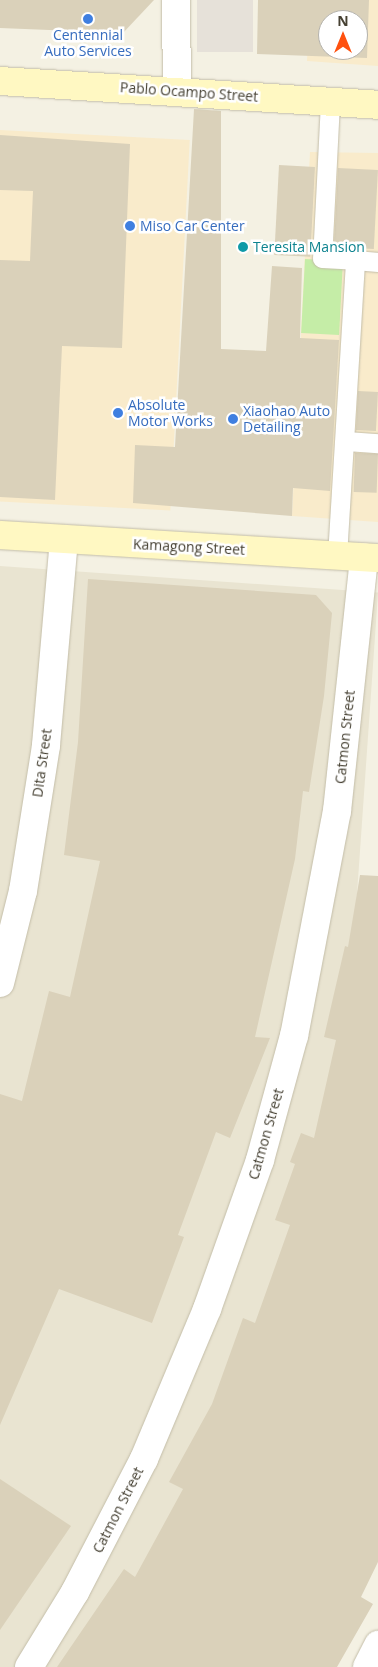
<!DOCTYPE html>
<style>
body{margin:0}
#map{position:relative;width:378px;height:1667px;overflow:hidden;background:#f4f1e3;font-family:"Open Sans",sans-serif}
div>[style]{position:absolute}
.residential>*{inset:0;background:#e9e4d1;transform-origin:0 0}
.commercial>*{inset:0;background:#f9ebcb;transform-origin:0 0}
.industrial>*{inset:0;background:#e6e1d9;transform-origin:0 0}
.green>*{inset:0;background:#c5eda7;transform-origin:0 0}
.building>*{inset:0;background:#dad1ba;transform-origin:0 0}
.roads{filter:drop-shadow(0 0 1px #c3bda8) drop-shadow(0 0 1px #c3bda8)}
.lane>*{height:19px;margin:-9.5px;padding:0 9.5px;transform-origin:9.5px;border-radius:9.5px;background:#fff}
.street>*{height:28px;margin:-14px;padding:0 14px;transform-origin:14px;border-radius:14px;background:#fff}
.secondary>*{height:28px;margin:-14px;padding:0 14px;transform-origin:14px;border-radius:14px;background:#fff8c2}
.dots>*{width:14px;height:14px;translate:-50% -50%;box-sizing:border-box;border:2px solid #fff;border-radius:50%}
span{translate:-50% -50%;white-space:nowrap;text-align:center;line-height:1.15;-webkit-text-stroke:5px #fff;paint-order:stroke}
.shop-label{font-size:14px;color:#366cbe}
.left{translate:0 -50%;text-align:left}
.street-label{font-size:14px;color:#464133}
.culture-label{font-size:14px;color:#0d838f}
.north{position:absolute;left:318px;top:10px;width:50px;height:50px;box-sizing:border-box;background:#fff;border:1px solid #b5b3ad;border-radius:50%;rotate:0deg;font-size:14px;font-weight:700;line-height:20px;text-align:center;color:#464133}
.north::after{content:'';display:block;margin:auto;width:18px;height:22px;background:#ff510f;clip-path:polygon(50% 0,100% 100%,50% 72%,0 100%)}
</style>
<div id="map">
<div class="residential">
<i style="left:0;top:566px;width:379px;height:1101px;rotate:4deg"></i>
</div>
<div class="commercial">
<i style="clip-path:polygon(evenodd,310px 0,378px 0,378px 66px,307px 61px,310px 0,328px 20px,358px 20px,358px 50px,328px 50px,328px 20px)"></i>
<i style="left:0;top:130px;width:190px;height:371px;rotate:3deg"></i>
<i style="clip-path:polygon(310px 152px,378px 153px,378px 522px,292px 516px)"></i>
</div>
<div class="industrial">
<i style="left:197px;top:0;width:56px;height:52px"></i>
</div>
<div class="green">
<i style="left:305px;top:259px;width:38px;height:74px;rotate:3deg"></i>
</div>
<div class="building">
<i style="clip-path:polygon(0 0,154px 0,123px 33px,0 28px)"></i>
<i style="clip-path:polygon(evenodd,258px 0,369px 0,367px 58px,257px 54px,258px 0,328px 20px,358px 20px,358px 50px,328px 50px,328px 20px)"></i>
<i style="clip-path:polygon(194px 109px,221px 111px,221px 349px,266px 351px,272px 266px,302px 268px,300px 338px,339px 340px,330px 491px,293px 488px,292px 516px,133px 503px,135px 445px,175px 447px)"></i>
<i style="clip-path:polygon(0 135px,130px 144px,122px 348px,62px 346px,55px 500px,0 497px,0 260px,30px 261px,33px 191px,0 190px)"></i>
<i style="left:279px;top:165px;width:36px;height:90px;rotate:3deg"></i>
<i style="left:338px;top:168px;width:40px;height:79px;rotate:3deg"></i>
<i style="left:358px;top:391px;width:20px;height:39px;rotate:3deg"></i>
<i style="left:355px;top:453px;width:23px;height:39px;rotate:2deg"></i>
<i style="clip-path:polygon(88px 579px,316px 595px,332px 613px,324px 696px,309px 792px,303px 791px,295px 859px,255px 1037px,270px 1038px,230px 1138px,216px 1132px,178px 1235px,184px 1237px,152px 1323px,59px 1289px,0 1425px,0 1094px,22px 1101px,49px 991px,70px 997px,100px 861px,64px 855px,78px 742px)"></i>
<i style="clip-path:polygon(360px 875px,378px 876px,378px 1562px,361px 1597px,373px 1604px,337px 1667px,57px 1667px,124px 1569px,135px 1577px,183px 1489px,169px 1482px,212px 1404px,243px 1318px,255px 1323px,290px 1225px,275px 1220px,295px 1164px,290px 1162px,301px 1133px,314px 1138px,336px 1040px,324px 1037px,345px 946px,348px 947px)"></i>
<i style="clip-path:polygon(0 1479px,71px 1526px,0 1630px)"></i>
</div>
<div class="roads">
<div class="lane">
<i style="left:330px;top:102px;width:156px;rotate:92.9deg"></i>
<i style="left:322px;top:258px;width:33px;rotate:3deg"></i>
<i style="left:346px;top:441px;width:32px;rotate:4deg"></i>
<i style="left:337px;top:556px;width:297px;rotate:-86.5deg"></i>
<i style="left:355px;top:260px;width:23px;rotate:5deg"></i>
</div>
<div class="street">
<i style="left:176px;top:0;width:91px;rotate:89.4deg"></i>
<i style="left:0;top:983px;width:95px;rotate:-76deg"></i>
<i style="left:23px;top:891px;width:148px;rotate:-81deg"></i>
<i style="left:46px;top:745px;width:206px;rotate:-85deg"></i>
<i style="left:29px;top:1667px;width:88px;rotate:-58.5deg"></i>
<i style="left:75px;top:1592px;width:150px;rotate:-62.6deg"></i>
<i style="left:144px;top:1459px;width:163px;rotate:-67.2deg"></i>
<i style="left:207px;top:1309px;width:158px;rotate:-70.4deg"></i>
<i style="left:260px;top:1160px;width:129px;rotate:-74.7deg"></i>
<i style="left:294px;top:1036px;width:229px;rotate:-79.2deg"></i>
<i style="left:337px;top:811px;width:255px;rotate:-83.9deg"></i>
<i style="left:367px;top:1667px;width:25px;rotate:-63deg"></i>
</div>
<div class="secondary">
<i style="left:0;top:81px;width:379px;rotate:3.6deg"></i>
<i style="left:0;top:535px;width:379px;rotate:3.5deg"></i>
</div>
</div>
<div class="dots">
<i style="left:88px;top:19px;background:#3f7fe0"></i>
<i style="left:130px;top:226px;background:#3f7fe0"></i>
<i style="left:243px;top:247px;background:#0f9aa8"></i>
<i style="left:118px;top:413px;background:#3f7fe0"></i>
<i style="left:233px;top:419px;background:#3f7fe0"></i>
</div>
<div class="shop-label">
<span style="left:88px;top:43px">Centennial<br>Auto Services</span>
<span class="left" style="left:140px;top:226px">Miso Car Center</span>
<span class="left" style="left:128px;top:413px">Absolute<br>Motor Works</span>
<span class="left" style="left:243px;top:419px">Xiaohao Auto<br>Detailing</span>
</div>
<div class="street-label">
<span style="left:189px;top:92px;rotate:4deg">Pablo Ocampo Street</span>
<span style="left:189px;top:547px;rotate:3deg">Kamagong Street</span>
<span style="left:345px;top:737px;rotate:-84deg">Catmon Street</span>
<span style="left:42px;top:763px;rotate:-82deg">Dita Street</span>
<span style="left:266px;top:1134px;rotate:-74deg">Catmon Street</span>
<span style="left:118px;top:1510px;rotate:-63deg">Catmon Street</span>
</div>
<div class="culture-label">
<span class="left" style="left:253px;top:247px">Teresita Mansion</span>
</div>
<div class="north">N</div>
</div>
